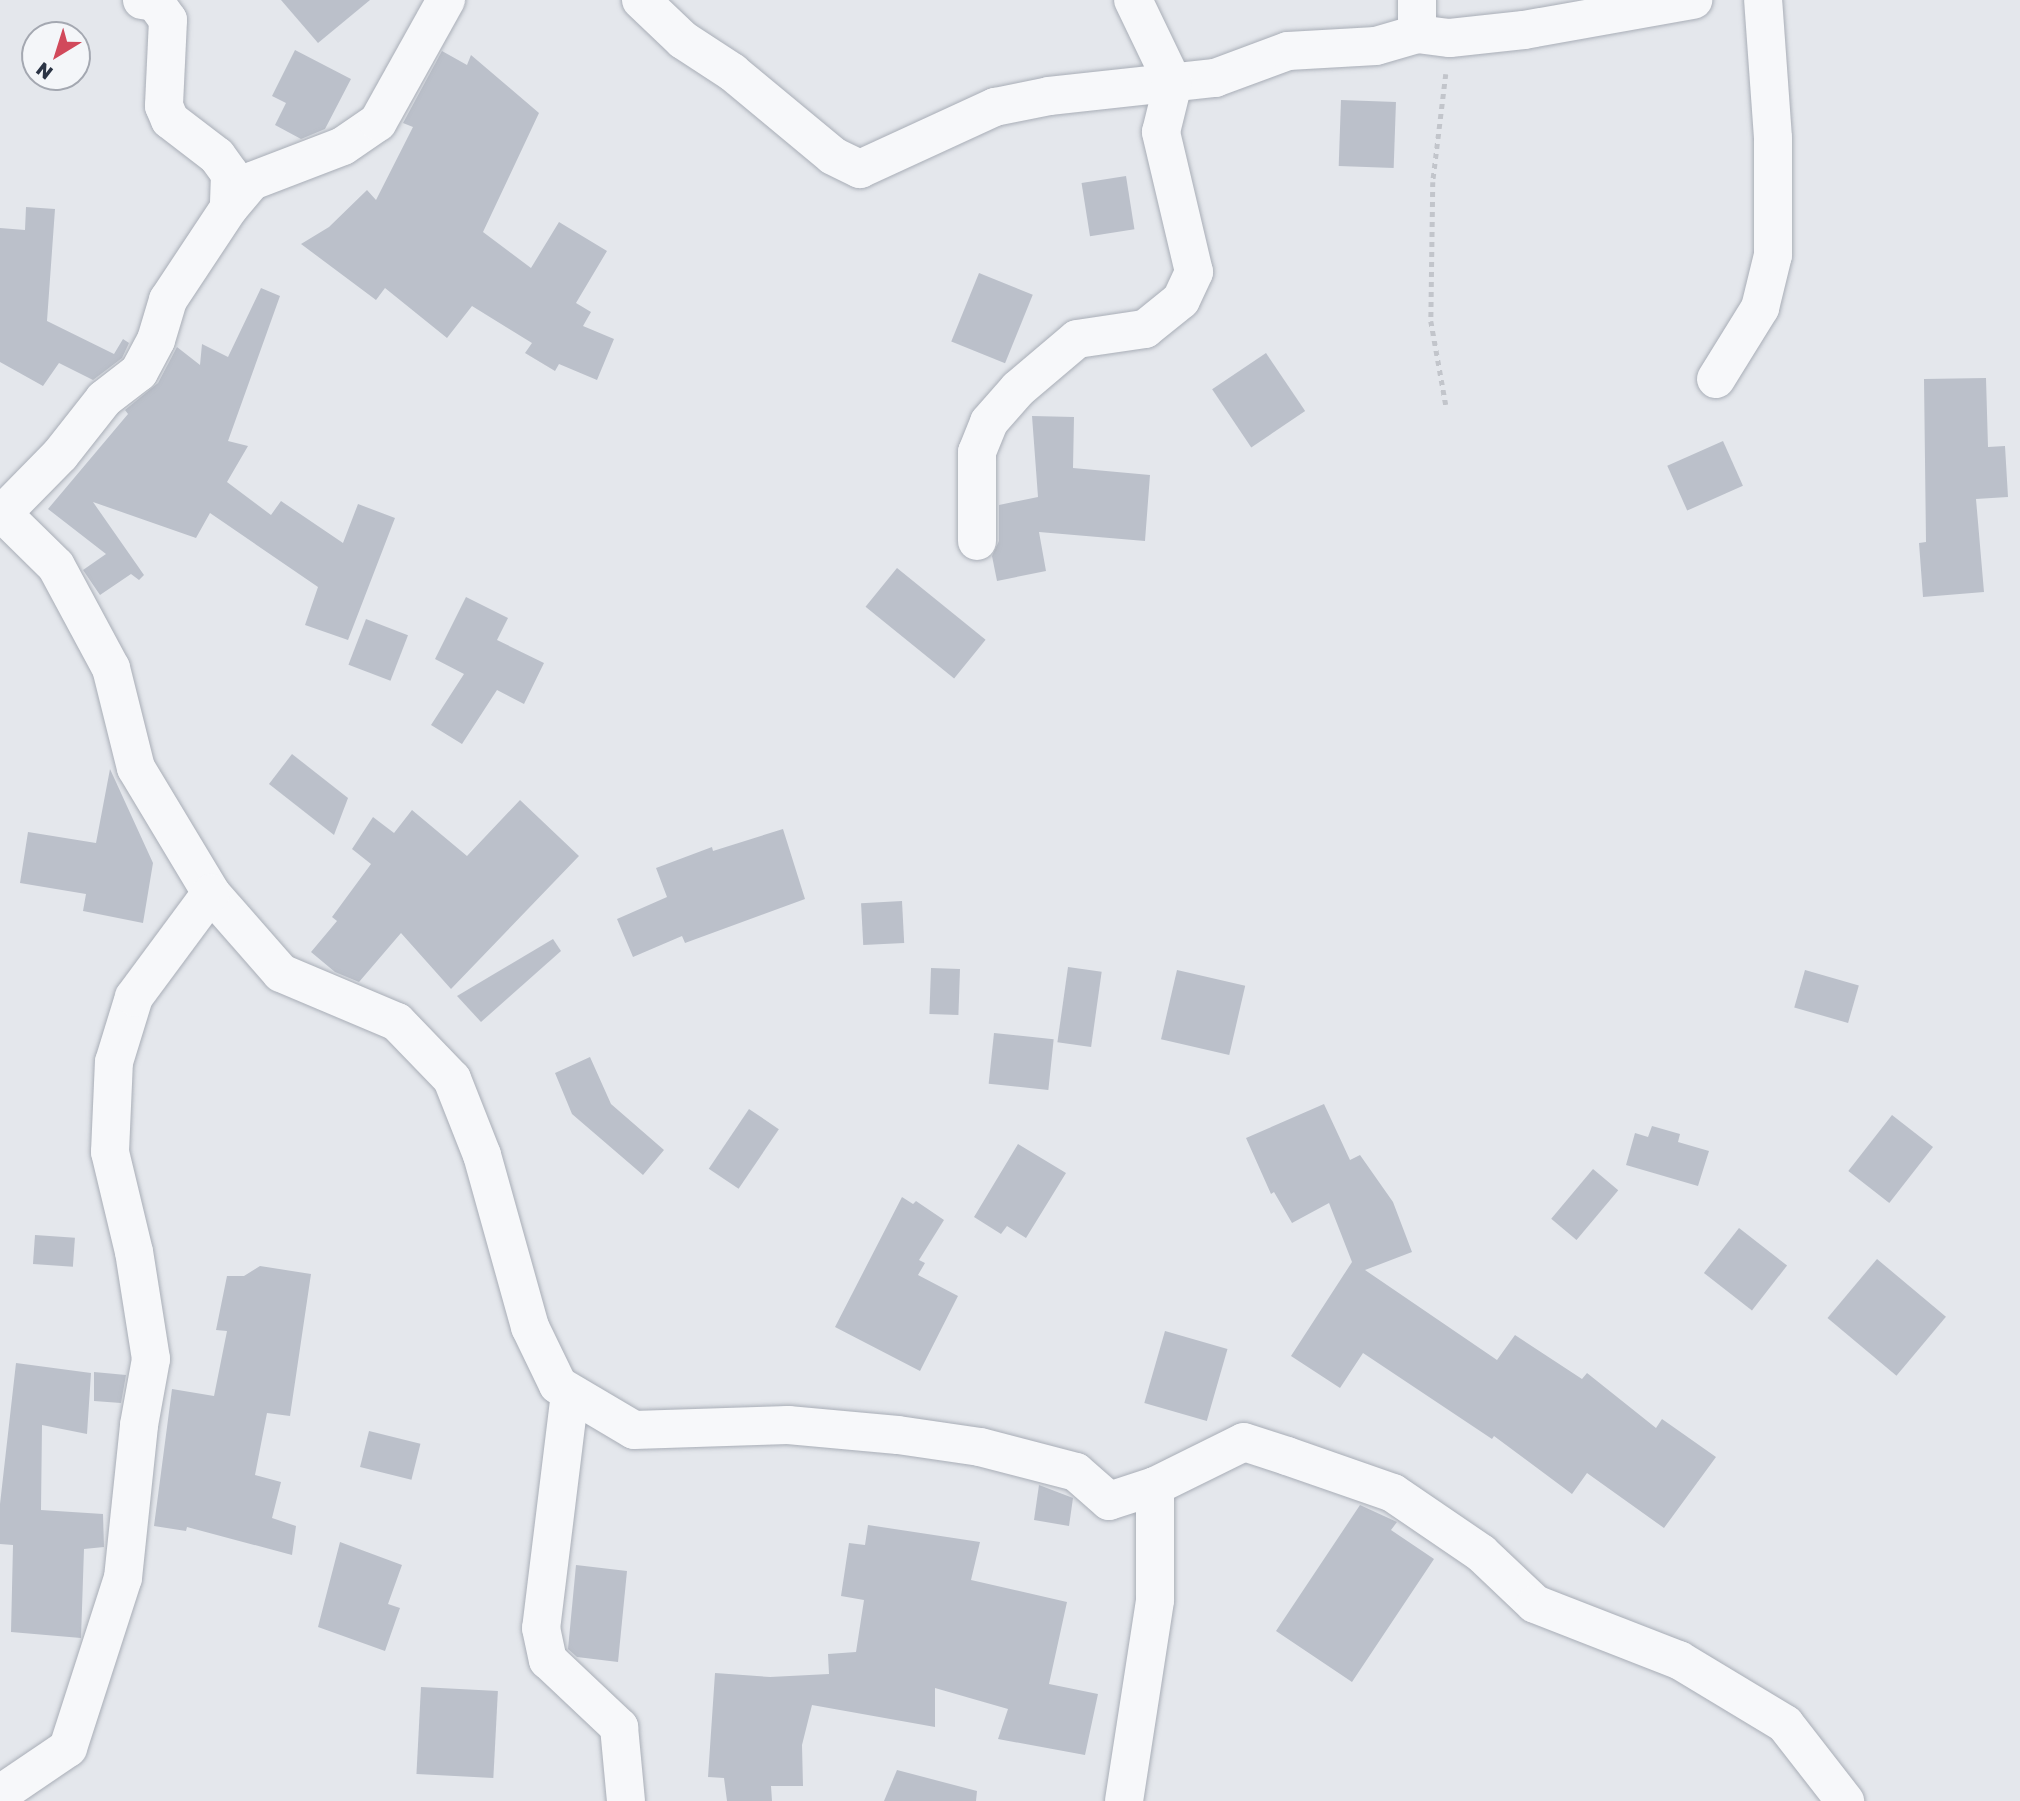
<!DOCTYPE html>
<style>
body{margin:0}
#map{position:relative;width:2020px;height:1801px;overflow:hidden;background:#e4e7ec;font-family:"Golos Text",sans-serif}
div>[style]{position:absolute}
.building>*{inset:0;background:#bbc0ca;transform-origin:0 0}
.path>*{height:4.5px;margin-top:-2.25px;transform-origin:0;background:repeating-linear-gradient(90deg,#c2c5cb 0 5px,transparent 0 10px)}
.roads{filter:drop-shadow(0 0 2px #a9aeb7) drop-shadow(0 0 2px #a9aeb7)}
.minor>*{height:38px;margin:-19px;padding:0 19px;transform-origin:19px;border-radius:19px;background:#f7f8fa}
span{translate:-50% -50%;white-space:nowrap;text-align:center;line-height:1.15;-webkit-text-stroke:7px #f4f6f9;paint-order:stroke}
.north{position:absolute;left:21px;top:21px;width:70px;height:70px;box-sizing:border-box;background:#f4f6f9;border:2px solid #a4a8b1;border-radius:50%;rotate:218deg;font-size:19px;font-weight:700;line-height:28px;text-align:center;color:#2b3445}
.north::after{content:'';display:block;margin:auto;width:24px;height:32px;background:#d1495b;clip-path:polygon(50% 0,100% 100%,50% 72%,0 100%)}
</style>
<div id="map">
<div class="building">
<i style="clip-path:polygon(281px 0,370px 0,318px 43px)"></i>
<i style="clip-path:polygon(295px 50px,351px 79px,325px 129px,301px 139px,275px 125px,286px 103px,272px 96px)"></i>
<i style="clip-path:polygon(442px 51px,467px 65px,471px 55px,539px 113px,483px 232px,531px 268px,559px 222px,607px 251px,576px 303px,591px 312px,583px 326px,614px 339px,597px 380px,559px 364px,555px 371px,525px 353px,532px 343px,472px 306px,447px 338px,385px 288px,376px 300px,301px 244px,329px 227px,367px 190px,376px 200px,413px 127px,403px 123px)"></i>
<i style="left:1341px;top:100px;width:55px;height:66px;rotate:2deg"></i>
<i style="left:1126px;top:176px;width:54px;height:45px;rotate:81deg"></i>
<i style="clip-path:polygon(26px 207px,55px 209px,47px 321px,114px 354px,123px 339px,129px 343px,122px 358px,93px 380px,59px 363px,43px 386px,0 362px,0 228px,25px 230px)"></i>
<i style="left:979px;top:273px;width:58px;height:74px;rotate:22deg"></i>
<i style="clip-path:polygon(261px 288px,280px 296px,228px 441px,248px 446px,227px 482px,271px 515px,281px 501px,343px 543px,358px 504px,395px 518px,348px 640px,305px 625px,318px 587px,210px 513px,196px 538px,93px 502px,144px 575px,139px 580px,131px 574px,100px 595px,83px 570px,106px 554px,48px 509px,128px 414px,125px 410px,158px 383px,177px 347px,200px 365px,202px 344px,228px 357px)"></i>
<i style="left:1266px;top:353px;width:70px;height:65px;rotate:56deg"></i>
<i style="clip-path:polygon(1986px 378px,1988px 447px,2005px 446px,2008px 497px,1976px 499px,1984px 592px,1923px 597px,1919px 543px,1926px 542px,1924px 379px)"></i>
<i style="clip-path:polygon(1032px 416px,1074px 417px,1073px 468px,1150px 475px,1145px 541px,1039px 532px,1046px 571px,997px 581px,992px 556px,999px 541px,999px 505px,1038px 497px)"></i>
<i style="left:1723px;top:441px;width:49px;height:61px;rotate:66deg"></i>
<i style="left:897px;top:568px;width:114px;height:50px;rotate:39deg"></i>
<i style="clip-path:polygon(466px 597px,508px 618px,497px 640px,544px 663px,524px 704px,497px 690px,462px 744px,431px 725px,464px 674px,435px 659px)"></i>
<i style="left:366px;top:619px;width:45px;height:49px;rotate:21deg"></i>
<i style="clip-path:polygon(292px 754px,348px 798px,334px 835px,269px 784px)"></i>
<i style="clip-path:polygon(110px 769px,153px 863px,143px 923px,83px 911px,86px 894px,20px 883px,28px 832px,96px 843px)"></i>
<i style="clip-path:polygon(520px 800px,579px 856px,451px 989px,401px 933px,359px 982px,335px 972px,311px 952px,337px 921px,332px 917px,371px 864px,352px 849px,373px 817px,394px 833px,412px 810px,467px 856px)"></i>
<i style="clip-path:polygon(783px 829px,805px 899px,685px 943px,682px 936px,633px 957px,617px 919px,667px 897px,656px 868px,712px 847px,713px 851px)"></i>
<i style="left:902px;top:901px;width:42px;height:41px;rotate:87deg"></i>
<i style="clip-path:polygon(553px 939px,561px 951px,481px 1022px,457px 996px)"></i>
<i style="left:1068px;top:967px;width:34px;height:76px;rotate:8deg"></i>
<i style="left:960px;top:969px;width:46px;height:29px;rotate:92deg"></i>
<i style="left:1177px;top:970px;width:70px;height:71px;rotate:13deg"></i>
<i style="left:1805px;top:970px;width:56px;height:39px;rotate:16deg"></i>
<i style="left:994px;top:1033px;width:60px;height:51px;rotate:6deg"></i>
<i style="clip-path:polygon(590px 1057px,611px 1104px,664px 1150px,643px 1175px,572px 1114px,555px 1073px)"></i>
<i style="clip-path:polygon(1324px 1104px,1350px 1160px,1360px 1155px,1393px 1202px,1412px 1252px,1365px 1270px,1497px 1360px,1515px 1335px,1582px 1379px,1587px 1373px,1656px 1428px,1662px 1419px,1716px 1457px,1664px 1528px,1587px 1473px,1572px 1494px,1494px 1436px,1492px 1439px,1363px 1353px,1340px 1388px,1291px 1356px,1352px 1262px,1329px 1203px,1292px 1223px,1274px 1192px,1271px 1194px,1246px 1138px)"></i>
<i style="left:749px;top:1109px;width:36px;height:72px;rotate:34deg"></i>
<i style="left:1892px;top:1115px;width:52px;height:71px;rotate:38deg"></i>
<i style="clip-path:polygon(1652px 1126px,1680px 1134px,1678px 1142px,1709px 1151px,1698px 1186px,1626px 1165px,1635px 1133px,1648px 1137px)"></i>
<i style="clip-path:polygon(1018px 1144px,1066px 1173px,1026px 1238px,1007px 1226px,1001px 1234px,974px 1217px)"></i>
<i style="left:1593px;top:1169px;width:33px;height:65px;rotate:40deg"></i>
<i style="clip-path:polygon(902px 1197px,913px 1204px,916px 1201px,944px 1220px,919px 1260px,925px 1263px,918px 1275px,958px 1296px,920px 1371px,835px 1327px)"></i>
<i style="left:1739px;top:1228px;width:61px;height:57px;rotate:38deg"></i>
<i style="left:35px;top:1235px;width:40px;height:29px;rotate:4deg"></i>
<i style="left:1877px;top:1259px;width:90px;height:77px;rotate:40deg"></i>
<i style="clip-path:polygon(260px 1266px,311px 1274px,290px 1416px,267px 1413px,255px 1475px,281px 1482px,272px 1518px,296px 1526px,292px 1555px,187px 1527px,186px 1531px,154px 1526px,172px 1389px,214px 1396px,227px 1331px,216px 1330px,227px 1276px,244px 1276px)"></i>
<i style="left:1165px;top:1331px;width:65px;height:75px;rotate:16deg"></i>
<i style="clip-path:polygon(16px 1363px,91px 1373px,87px 1434px,42px 1425px,41px 1510px,103px 1514px,104px 1547px,84px 1549px,81px 1638px,11px 1632px,13px 1545px,0 1544px,0 1504px)"></i>
<i style="clip-path:polygon(94px 1372px,126px 1375px,121px 1403px,94px 1401px)"></i>
<i style="left:369px;top:1431px;width:53px;height:37px;rotate:14deg"></i>
<i style="clip-path:polygon(1039px 1485px,1073px 1498px,1069px 1526px,1034px 1520px)"></i>
<i style="clip-path:polygon(1360px 1505px,1397px 1522px,1391px 1530px,1434px 1559px,1352px 1682px,1276px 1631px)"></i>
<i style="clip-path:polygon(868px 1525px,980px 1542px,971px 1580px,1067px 1602px,1049px 1684px,1098px 1694px,1085px 1755px,998px 1739px,1008px 1709px,935px 1688px,935px 1727px,812px 1705px,802px 1745px,803px 1786px,771px 1786px,772px 1801px,727px 1801px,724px 1778px,708px 1777px,715px 1673px,770px 1677px,829px 1674px,828px 1654px,856px 1652px,864px 1600px,841px 1596px,849px 1543px,865px 1545px)"></i>
<i style="clip-path:polygon(340px 1542px,402px 1565px,388px 1604px,400px 1608px,385px 1651px,318px 1627px)"></i>
<i style="clip-path:polygon(576px 1565px,627px 1571px,618px 1662px,577px 1657px,568px 1649px)"></i>
<i style="left:421px;top:1687px;width:77px;height:87px;rotate:3deg"></i>
<i style="clip-path:polygon(897px 1770px,977px 1791px,976px 1801px,884px 1801px)"></i>
</div>
<div class="path">
<i style="left:1446px;top:74px;width:109px;rotate:96.9deg"></i>
<i style="left:1433px;top:182px;width:139px;rotate:90.8deg"></i>
<i style="left:1431px;top:321px;width:85px;rotate:79.9deg"></i>
</div>
<div class="roads">
<div class="minor">
<i style="left:142px;top:0;width:13px;rotate:9deg"></i>
<i style="left:155px;top:2px;width:22px;rotate:54deg"></i>
<i style="left:168px;top:20px;width:86px;rotate:92.7deg"></i>
<i style="left:164px;top:106px;width:15px;rotate:67deg"></i>
<i style="left:170px;top:120px;width:59px;rotate:37.5deg"></i>
<i style="left:217px;top:156px;width:22px;rotate:54deg"></i>
<i style="left:230px;top:174px;width:34px;rotate:92deg"></i>
<i style="left:641px;top:0;width:58px;rotate:43.6deg"></i>
<i style="left:683px;top:40px;width:59px;rotate:33.1deg"></i>
<i style="left:732px;top:72px;width:131px;rotate:39.7deg"></i>
<i style="left:833px;top:156px;width:30px;rotate:26deg"></i>
<i style="left:860px;top:169px;width:149px;rotate:-24.7deg"></i>
<i style="left:995px;top:107px;width:55px;rotate:-11.5deg"></i>
<i style="left:1049px;top:96px;width:167px;rotate:-6.2deg"></i>
<i style="left:1215px;top:78px;width:78px;rotate:-20.3deg"></i>
<i style="left:1288px;top:51px;width:88px;rotate:-3.3deg"></i>
<i style="left:1376px;top:46px;width:43px;rotate:-16.3deg"></i>
<i style="left:1417px;top:34px;width:34px;rotate:-90deg"></i>
<i style="left:1417px;top:34px;width:33px;rotate:7deg"></i>
<i style="left:1450px;top:38px;width:74px;rotate:-6.2deg"></i>
<i style="left:1524px;top:30px;width:172px;rotate:-10.1deg"></i>
<i style="left:1716px;top:379px;width:84px;rotate:-58.2deg"></i>
<i style="left:1760px;top:308px;width:55px;rotate:-76.2deg"></i>
<i style="left:1773px;top:255px;width:117px;rotate:-90deg"></i>
<i style="left:1773px;top:138px;width:138px;rotate:-94.1deg"></i>
<i style="left:0;top:511px;width:78px;rotate:44.5deg"></i>
<i style="left:56px;top:566px;width:116px;rotate:61.7deg"></i>
<i style="left:111px;top:668px;width:103px;rotate:76deg"></i>
<i style="left:136px;top:768px;width:146px;rotate:59deg"></i>
<i style="left:211px;top:893px;width:106px;rotate:48.8deg"></i>
<i style="left:281px;top:973px;width:126px;rotate:22.9deg"></i>
<i style="left:397px;top:1022px;width:79px;rotate:46deg"></i>
<i style="left:452px;top:1079px;width:82px;rotate:68.5deg"></i>
<i style="left:482px;top:1155px;width:179px;rotate:74.4deg"></i>
<i style="left:530px;top:1327px;width:64px;rotate:64.2deg"></i>
<i style="left:558px;top:1385px;width:88px;rotate:30.6deg"></i>
<i style="left:634px;top:1430px;width:154px;rotate:-1.9deg"></i>
<i style="left:788px;top:1425px;width:110px;rotate:5.2deg"></i>
<i style="left:898px;top:1435px;width:83px;rotate:8.3deg"></i>
<i style="left:980px;top:1447px;width:99px;rotate:14.6deg"></i>
<i style="left:1076px;top:1472px;width:44px;rotate:41.3deg"></i>
<i style="left:1109px;top:1501px;width:48px;rotate:-18.1deg"></i>
<i style="left:1155px;top:1486px;width:99px;rotate:-26.3deg"></i>
<i style="left:1244px;top:1442px;width:45px;rotate:18deg"></i>
<i style="left:1287px;top:1456px;width:112px;rotate:19.2deg"></i>
<i style="left:1393px;top:1493px;width:107px;rotate:34.3deg"></i>
<i style="left:1481px;top:1553px;width:74px;rotate:43.4deg"></i>
<i style="left:1535px;top:1604px;width:155px;rotate:21.3deg"></i>
<i style="left:1679px;top:1660px;width:124px;rotate:31.1deg"></i>
<i style="left:1785px;top:1724px;width:98px;rotate:52.1deg"></i>
<i style="left:4px;top:512px;width:80px;rotate:-45.5deg"></i>
<i style="left:60px;top:455px;width:71px;rotate:-51.8deg"></i>
<i style="left:104px;top:399px;width:44px;rotate:-37.6deg"></i>
<i style="left:139px;top:372px;width:36px;rotate:-62deg"></i>
<i style="left:156px;top:340px;width:42px;rotate:-73.3deg"></i>
<i style="left:168px;top:300px;width:110px;rotate:-56.5deg"></i>
<i style="left:229px;top:208px;width:35px;rotate:-50deg"></i>
<i style="left:252px;top:181px;width:97px;rotate:-21deg"></i>
<i style="left:343px;top:146px;width:42px;rotate:-34.4deg"></i>
<i style="left:378px;top:122px;width:140px;rotate:-60.9deg"></i>
<i style="left:977px;top:541px;width:89px;rotate:-90deg"></i>
<i style="left:977px;top:452px;width:32px;rotate:-68deg"></i>
<i style="left:989px;top:422px;width:44px;rotate:-48.7deg"></i>
<i style="left:1018px;top:389px;width:77px;rotate:-40.3deg"></i>
<i style="left:1077px;top:339px;width:69px;rotate:-8.4deg"></i>
<i style="left:1145px;top:329px;width:46px;rotate:-38.9deg"></i>
<i style="left:1181px;top:300px;width:31px;rotate:-65deg"></i>
<i style="left:1194px;top:272px;width:144px;rotate:-103.3deg"></i>
<i style="left:1161px;top:132px;width:50px;rotate:-76.2deg"></i>
<i style="left:1173px;top:83px;width:92px;rotate:-115.7deg"></i>
<i style="left:570px;top:1393px;width:237px;rotate:97deg"></i>
<i style="left:541px;top:1628px;width:33px;rotate:78deg"></i>
<i style="left:548px;top:1660px;width:98px;rotate:43.3deg"></i>
<i style="left:619px;top:1727px;width:74px;rotate:84.6deg"></i>
<i style="left:0;top:1794px;width:82px;rotate:-34.1deg"></i>
<i style="left:68px;top:1748px;width:179px;rotate:-72.1deg"></i>
<i style="left:123px;top:1578px;width:154px;rotate:-84deg"></i>
<i style="left:139px;top:1425px;width:67px;rotate:-79.7deg"></i>
<i style="left:151px;top:1359px;width:108px;rotate:-99deg"></i>
<i style="left:134px;top:1252px;width:103px;rotate:-103.5deg"></i>
<i style="left:110px;top:1152px;width:90px;rotate:-87.5deg"></i>
<i style="left:114px;top:1062px;width:68px;rotate:-72.9deg"></i>
<i style="left:134px;top:997px;width:129px;rotate:-53.5deg"></i>
<i style="left:1124px;top:1801px;width:203px;rotate:-81.2deg"></i>
<i style="left:1155px;top:1600px;width:114px;rotate:-90deg"></i>
</div>
</div>
<div class="north">N</div>
</div>
